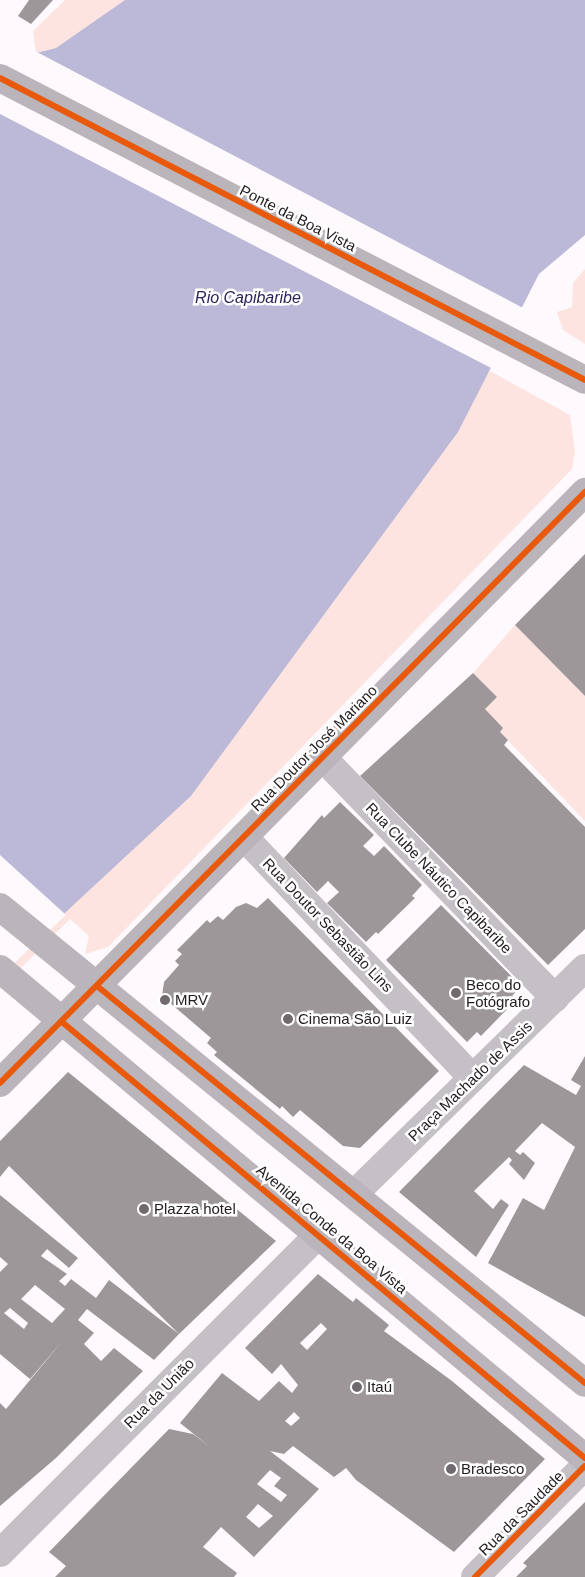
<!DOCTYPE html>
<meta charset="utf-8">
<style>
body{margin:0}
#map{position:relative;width:585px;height:1577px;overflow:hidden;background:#fef9fc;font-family:Helvetica,sans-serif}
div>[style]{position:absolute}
.green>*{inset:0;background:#fde4e0}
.water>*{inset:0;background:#bcb9d8}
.pier>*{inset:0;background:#fef9fc}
.building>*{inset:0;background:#9d9799}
.minor>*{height:28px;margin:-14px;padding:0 14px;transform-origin:14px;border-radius:14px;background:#c4c0c6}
.secondary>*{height:28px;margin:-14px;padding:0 14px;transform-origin:14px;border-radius:14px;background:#bab5bb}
.cycleway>*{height:6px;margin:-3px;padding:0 3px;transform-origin:3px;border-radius:3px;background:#e8590c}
.dots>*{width:14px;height:14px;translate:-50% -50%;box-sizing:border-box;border:2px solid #fff;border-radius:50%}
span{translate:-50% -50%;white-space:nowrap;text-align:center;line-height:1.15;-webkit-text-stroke:5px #fff;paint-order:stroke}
.street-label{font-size:15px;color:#231c20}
.poi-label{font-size:15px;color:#231c20}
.left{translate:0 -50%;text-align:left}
.water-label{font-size:16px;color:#2d245a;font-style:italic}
</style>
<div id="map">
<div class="green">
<i style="clip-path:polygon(65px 0,127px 0,56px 48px,36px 53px,33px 31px)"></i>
<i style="clip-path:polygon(585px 269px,585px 344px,563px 330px,557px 312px,572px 307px,573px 283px)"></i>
<i style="clip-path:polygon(490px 371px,570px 415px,575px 451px,572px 469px,108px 947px,85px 954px,89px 936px,70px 919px,0 989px,0 940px,191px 796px)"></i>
<i style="clip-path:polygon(515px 625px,585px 696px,585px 821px,500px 732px,485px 709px,497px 697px,473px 673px)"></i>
</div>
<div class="water">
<i style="clip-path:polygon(125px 0,585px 0,585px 235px,539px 274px,458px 432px,191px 796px,0 973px,0 90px,36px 53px,56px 48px)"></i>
</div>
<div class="pier">
<i style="clip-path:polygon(35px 51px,525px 309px,493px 369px,0 114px,0 87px)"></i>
<i style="clip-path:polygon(0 855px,66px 915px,0 976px)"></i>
</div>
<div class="building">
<i style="clip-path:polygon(29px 0,53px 0,31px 24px,18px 16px)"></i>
<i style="clip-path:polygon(585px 554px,585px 696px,515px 625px)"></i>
<i style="clip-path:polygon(473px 673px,497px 697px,485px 709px,503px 728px,500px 732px,508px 740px,504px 745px,585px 827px,585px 929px,548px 965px,360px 776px)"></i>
<i style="clip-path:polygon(340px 802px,374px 835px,363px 846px,374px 856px,384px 846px,422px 885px,412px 896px,415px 898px,378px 934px,376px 932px,366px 942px,327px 903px,339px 892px,328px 881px,317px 892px,284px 858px,322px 815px,324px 818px)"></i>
<i style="clip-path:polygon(268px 898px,439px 1071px,360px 1148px,343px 1146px,300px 1110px,293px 1117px,282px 1106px,280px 1109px,214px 1055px,217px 1052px,207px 1043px,211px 1038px,162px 996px,164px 982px,179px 965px,175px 961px,182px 954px,177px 950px,207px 920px,210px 923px,218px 916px,223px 920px,236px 907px,246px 903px,257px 908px)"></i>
<i style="clip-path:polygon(441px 905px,521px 986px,512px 996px,515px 1001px,481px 1036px,477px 1032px,467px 1042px,386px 960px)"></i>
<i style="clip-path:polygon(585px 1056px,585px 1317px,488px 1263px,523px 1198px,544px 1210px,575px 1147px,542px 1123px,515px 1151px,520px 1155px,523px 1152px,535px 1163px,524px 1180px,509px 1164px,512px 1160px,509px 1157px,474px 1191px,493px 1209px,501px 1199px,509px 1205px,476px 1257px,399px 1192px,524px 1065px,576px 1095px,581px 1086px,571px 1080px)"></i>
<i style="clip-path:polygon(68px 1072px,276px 1241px,179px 1334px,9px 1166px,0 1177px,0 1141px)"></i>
<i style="clip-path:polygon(evenodd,0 1195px,78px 1258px,69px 1268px,47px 1249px,41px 1256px,67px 1274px,59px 1281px,65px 1286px,71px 1279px,96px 1298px,109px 1280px,179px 1334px,154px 1360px,87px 1309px,78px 1320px,94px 1333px,84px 1344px,101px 1361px,114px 1348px,143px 1371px,56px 1458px,0 1506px,0 1403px,6px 1409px,64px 1339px,30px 1379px,0 1354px,0 1272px,8px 1264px,0 1257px,0 1195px,35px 1285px,65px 1309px,52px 1323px,21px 1299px,35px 1285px,0 1195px,10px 1308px,28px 1323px,24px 1329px,4px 1313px,10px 1308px)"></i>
<i style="clip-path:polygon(evenodd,318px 1274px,353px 1302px,356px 1298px,389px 1325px,384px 1331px,452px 1381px,545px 1459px,454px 1552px,356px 1480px,346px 1468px,334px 1477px,293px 1446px,284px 1454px,270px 1451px,319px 1489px,254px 1557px,221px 1527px,203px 1547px,237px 1573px,234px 1577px,55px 1577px,66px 1566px,49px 1552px,169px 1429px,193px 1434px,210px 1447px,180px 1423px,222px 1373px,259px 1401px,279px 1381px,292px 1393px,298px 1385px,281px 1364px,272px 1374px,245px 1348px,318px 1274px,321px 1323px,327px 1329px,307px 1350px,300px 1343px,321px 1323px,318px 1274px,294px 1412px,300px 1418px,291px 1426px,285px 1421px,294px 1412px,318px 1274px,270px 1470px,281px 1478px,274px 1486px,287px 1495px,281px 1502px,257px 1484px,270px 1470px,318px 1274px,258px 1504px,273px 1516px,259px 1528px,246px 1517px,258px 1504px)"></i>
<i style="clip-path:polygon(585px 1502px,585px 1577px,516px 1577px,527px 1566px,523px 1563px)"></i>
</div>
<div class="minor">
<i style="left:323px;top:758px;width:334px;rotate:46deg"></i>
<i style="left:244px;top:837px;width:332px;rotate:46.5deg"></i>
<i style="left:354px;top:1194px;width:323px;rotate:-44.4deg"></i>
<i style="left:0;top:1553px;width:451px;rotate:-45deg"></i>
<i style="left:475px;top:1577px;width:156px;rotate:-45.3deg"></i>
</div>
<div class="secondary">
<i style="left:0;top:78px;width:658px;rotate:27.3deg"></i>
<i style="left:0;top:907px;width:754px;rotate:39.13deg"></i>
<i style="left:0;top:969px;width:762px;rotate:39.89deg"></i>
<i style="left:0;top:1083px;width:832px;rotate:-45.29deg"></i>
</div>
<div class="cycleway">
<i style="left:0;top:78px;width:658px;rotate:27.3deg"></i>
<i style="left:97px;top:986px;width:629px;rotate:39.13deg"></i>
<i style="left:62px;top:1022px;width:681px;rotate:39.82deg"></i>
<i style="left:0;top:1083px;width:832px;rotate:-45.29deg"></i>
<i style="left:475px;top:1577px;width:156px;rotate:-45.3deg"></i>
</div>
<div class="dots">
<i style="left:456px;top:993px;background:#70696d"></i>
<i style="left:165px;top:1000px;background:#70696d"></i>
<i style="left:288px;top:1019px;background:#70696d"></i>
<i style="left:144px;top:1209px;background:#70696d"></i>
<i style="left:357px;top:1387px;background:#70696d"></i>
<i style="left:451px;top:1469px;background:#70696d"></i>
</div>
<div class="street-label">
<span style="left:298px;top:218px;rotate:27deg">Ponte da Boa Vista</span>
<span style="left:314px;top:748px;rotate:-45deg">Rua Doutor José Mariano</span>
<span style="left:439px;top:878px;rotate:46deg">Rua Clube Náutico Capibaribe</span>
<span style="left:328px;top:925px;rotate:46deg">Rua Doutor Sebastião Lins</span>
<span style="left:470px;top:1081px;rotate:-44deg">Praça Machado de Assis</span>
<span style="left:332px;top:1229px;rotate:40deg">Avenida Conde da Boa Vista</span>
<span style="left:159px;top:1393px;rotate:-45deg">Rua da União</span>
<span style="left:521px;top:1513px;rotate:-45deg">Rua da Saudade</span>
</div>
<div class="poi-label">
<span class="left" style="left:466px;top:993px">Beco do<br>Fotógrafo</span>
<span class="left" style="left:175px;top:1000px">MRV</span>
<span class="left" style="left:298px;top:1019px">Cinema São Luiz</span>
<span class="left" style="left:154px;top:1209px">Plazza hotel</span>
<span class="left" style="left:367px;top:1387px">Itaú</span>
<span class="left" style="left:461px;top:1469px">Bradesco</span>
</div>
<div class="water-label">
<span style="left:248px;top:298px">Rio Capibaribe</span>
</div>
</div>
